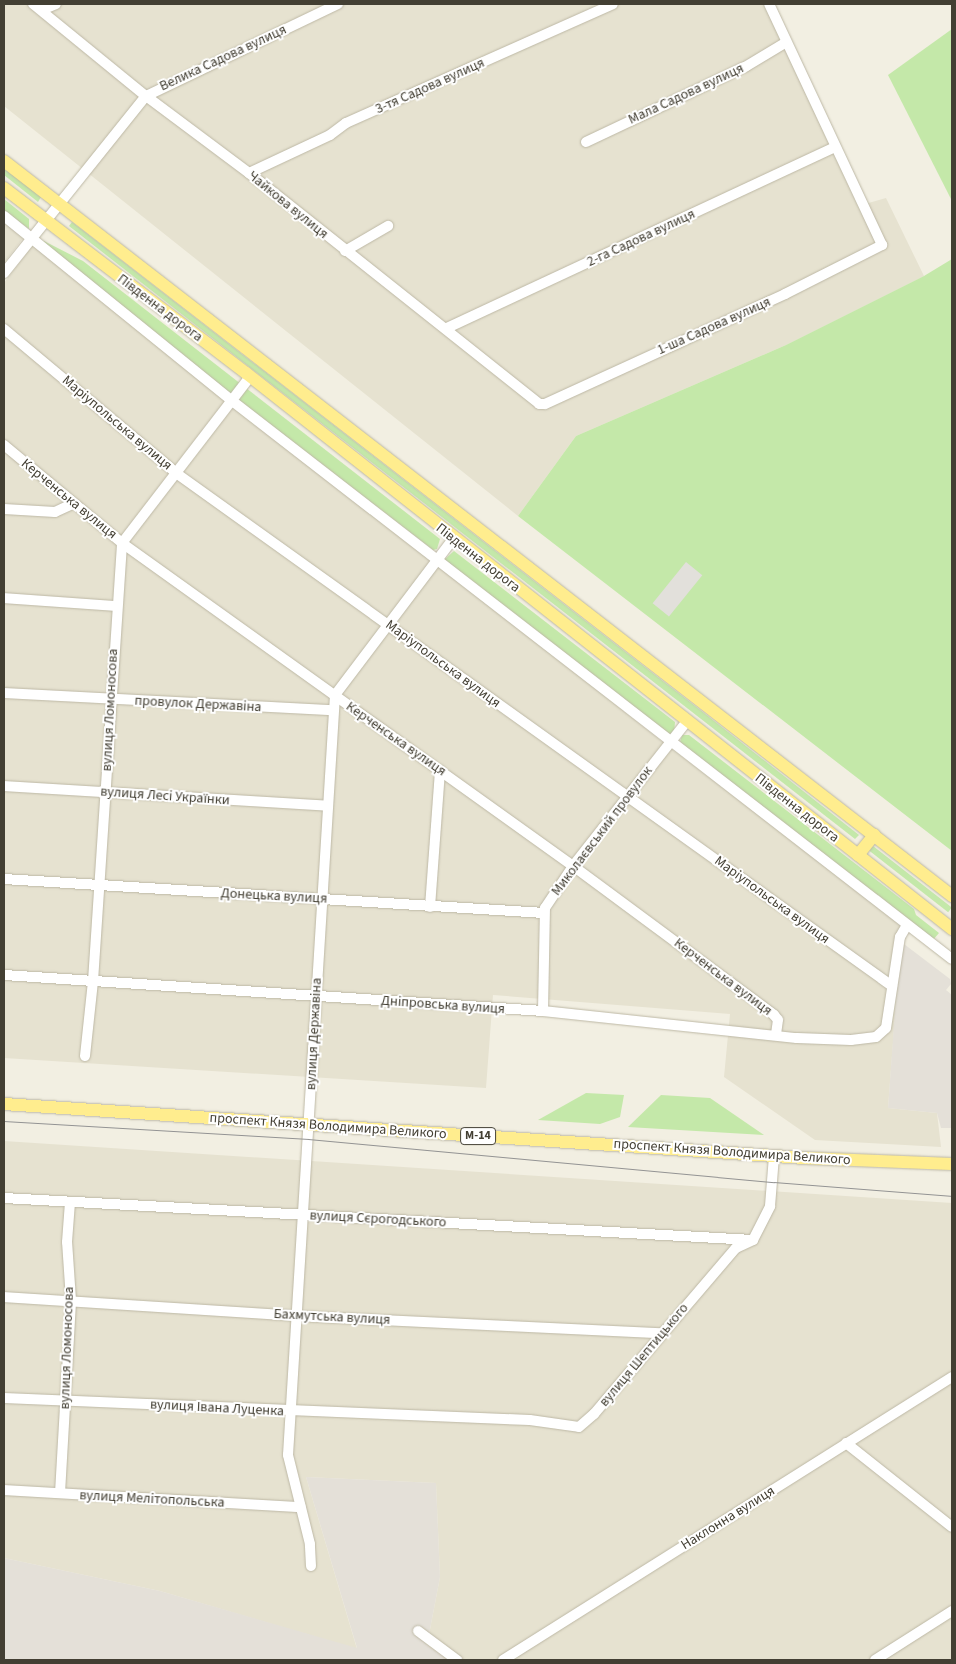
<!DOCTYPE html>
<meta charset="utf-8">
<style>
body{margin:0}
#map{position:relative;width:956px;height:1664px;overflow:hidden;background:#f2efe2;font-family:"Source Sans 3",sans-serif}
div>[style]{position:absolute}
.residential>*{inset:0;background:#e6e2d0}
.industrial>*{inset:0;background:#e4e0d8}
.green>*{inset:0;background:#c4e8a9;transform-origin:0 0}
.parking>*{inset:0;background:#e2e0db;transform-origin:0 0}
.roads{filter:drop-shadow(0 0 1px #bdb8a5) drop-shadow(0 0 1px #bdb8a5)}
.minor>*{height:10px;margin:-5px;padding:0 5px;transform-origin:5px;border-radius:5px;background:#fff}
.major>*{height:12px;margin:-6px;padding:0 6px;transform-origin:6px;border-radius:6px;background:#ffed8e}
.tram>*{height:1px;margin:-0.5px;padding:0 0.5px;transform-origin:0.5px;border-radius:0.5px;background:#939393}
span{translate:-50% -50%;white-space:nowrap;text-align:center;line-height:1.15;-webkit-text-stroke:4px #fff;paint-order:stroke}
.shield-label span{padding:1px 4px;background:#fff;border:1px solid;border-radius:4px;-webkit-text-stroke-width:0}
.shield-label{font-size:12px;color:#433f33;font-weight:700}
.street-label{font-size:14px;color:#433f33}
.frame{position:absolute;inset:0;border:5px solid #433f33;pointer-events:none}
</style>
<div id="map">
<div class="residential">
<i style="clip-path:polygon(4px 4px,767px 4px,787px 54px,858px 206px,886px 198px,924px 276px,786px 345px,576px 436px,518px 516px,4px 106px)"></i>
<i style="clip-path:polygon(4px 221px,24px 237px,4px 263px)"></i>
<i style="clip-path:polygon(33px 245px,664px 743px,902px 925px,888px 1108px,937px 1113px,941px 1147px,815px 1140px,724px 1077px,730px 1014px,493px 995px,486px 1088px,4px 1058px,4px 283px)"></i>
<i style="clip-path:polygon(4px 1141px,952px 1203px,952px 1660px,448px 1660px,427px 1645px,440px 1577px,436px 1483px,306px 1477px,357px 1649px,160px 1591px,4px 1558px)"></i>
</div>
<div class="industrial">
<i style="clip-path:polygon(900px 941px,950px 979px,951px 984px,946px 990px,952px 995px,952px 1128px,941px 1128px,937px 1113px,888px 1108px)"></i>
<i style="clip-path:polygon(306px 1477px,436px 1483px,440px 1577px,427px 1645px,448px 1660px,4px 1660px,4px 1558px,160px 1591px,357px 1648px)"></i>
</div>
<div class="green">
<i style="clip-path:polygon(952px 29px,952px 201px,888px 75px)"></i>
<i style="clip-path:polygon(4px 168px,41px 197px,38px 202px,4px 175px)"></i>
<i style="clip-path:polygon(4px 199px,29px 219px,29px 229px,4px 211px)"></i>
<i style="clip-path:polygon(72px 222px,699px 709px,859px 835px,855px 839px,257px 373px,69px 226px)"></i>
<i style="clip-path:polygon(44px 241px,83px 261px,440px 539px,437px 549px,433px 550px,227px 391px,41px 244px)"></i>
<i style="clip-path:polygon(952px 259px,952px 851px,518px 516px,576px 436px,786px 345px,924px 276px)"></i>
<i style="clip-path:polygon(454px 551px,675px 722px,674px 733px,668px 736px,444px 560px)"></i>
<i style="clip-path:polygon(682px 735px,689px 735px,914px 909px,916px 915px,939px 933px,933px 940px,679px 746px)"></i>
<i style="left:873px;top:846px;width:100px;height:6px;rotate:38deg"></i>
<i style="clip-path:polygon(586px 1093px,624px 1095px,620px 1117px,600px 1124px,538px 1120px)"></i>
<i style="clip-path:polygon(661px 1095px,710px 1098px,764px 1135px,628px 1127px)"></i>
</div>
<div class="parking">
<i style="left:686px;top:562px;width:21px;height:53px;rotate:39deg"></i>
</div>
<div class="roads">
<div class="minor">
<i style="left:33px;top:4px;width:146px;rotate:39.2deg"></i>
<i style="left:146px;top:96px;width:129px;rotate:36.8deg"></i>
<i style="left:249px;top:173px;width:371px;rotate:38.5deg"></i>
<i style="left:539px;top:404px;width:6px"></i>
<i style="left:545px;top:404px;width:264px;rotate:-24.6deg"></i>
<i style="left:785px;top:294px;width:109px;rotate:-26.8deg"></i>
<i style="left:882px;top:245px;width:266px;rotate:-115.1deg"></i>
<i style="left:42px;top:10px;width:15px;rotate:-23deg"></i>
<i style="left:586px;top:142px;width:176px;rotate:-25.3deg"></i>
<i style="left:745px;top:67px;width:47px;rotate:-31deg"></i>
<i style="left:249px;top:173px;width:89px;rotate:-25.1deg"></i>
<i style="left:330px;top:135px;width:20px;rotate:-37deg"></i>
<i style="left:346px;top:123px;width:292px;rotate:-24deg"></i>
<i style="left:4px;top:216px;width:292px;rotate:39deg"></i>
<i style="left:231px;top:400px;width:912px;rotate:37.79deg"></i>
<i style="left:345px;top:251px;width:50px;rotate:-30.2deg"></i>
<i style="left:4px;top:273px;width:227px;rotate:-51.3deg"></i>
<i style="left:146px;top:96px;width:213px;rotate:-25.6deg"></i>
<i style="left:447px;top:328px;width:428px;rotate:-25deg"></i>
<i style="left:4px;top:329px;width:224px;rotate:39.9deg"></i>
<i style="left:176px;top:473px;width:881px;rotate:35.62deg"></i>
<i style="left:4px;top:445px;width:153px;rotate:39.7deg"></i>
<i style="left:122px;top:543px;width:555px;rotate:35.61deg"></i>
<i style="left:573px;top:866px;width:250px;rotate:36.5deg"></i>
<i style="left:774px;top:1015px;width:6px;rotate:51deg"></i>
<i style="left:778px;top:1020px;width:15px;rotate:98deg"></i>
<i style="left:4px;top:509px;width:51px;rotate:3.4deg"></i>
<i style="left:55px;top:512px;width:21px;rotate:-25deg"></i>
<i style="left:4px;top:598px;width:112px;rotate:4.1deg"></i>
<i style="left:4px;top:693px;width:329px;rotate:3deg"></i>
<i style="left:4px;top:786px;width:324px;rotate:3.5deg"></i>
<i style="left:4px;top:879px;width:541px;rotate:3.6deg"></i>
<i style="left:430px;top:907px;width:137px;rotate:-85.8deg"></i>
<i style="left:4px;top:975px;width:540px;rotate:3.82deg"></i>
<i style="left:543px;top:1011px;width:255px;rotate:6.1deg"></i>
<i style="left:797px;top:1038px;width:54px;rotate:2.1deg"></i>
<i style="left:851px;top:1040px;width:25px;rotate:-7deg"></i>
<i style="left:876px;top:1037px;width:13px;rotate:-42deg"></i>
<i style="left:886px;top:1028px;width:92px;rotate:-81.3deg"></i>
<i style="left:900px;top:937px;width:14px;rotate:-60deg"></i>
<i style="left:543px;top:1011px;width:103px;rotate:-88.9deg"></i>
<i style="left:545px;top:908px;width:50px;rotate:-56.3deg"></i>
<i style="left:573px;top:866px;width:184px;rotate:-51.8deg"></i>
<i style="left:85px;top:1056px;width:75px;rotate:-83.9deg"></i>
<i style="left:93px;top:981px;width:439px;rotate:-86.2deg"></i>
<i style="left:122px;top:543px;width:210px;rotate:-52.4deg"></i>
<i style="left:4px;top:1198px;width:749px;rotate:3.21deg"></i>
<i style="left:4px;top:1297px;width:294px;rotate:3.7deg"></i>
<i style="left:297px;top:1316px;width:364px;rotate:2.7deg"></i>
<i style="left:4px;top:1398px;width:526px;rotate:2.4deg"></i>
<i style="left:530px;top:1420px;width:49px;rotate:8.1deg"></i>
<i style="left:579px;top:1427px;width:20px;rotate:-41deg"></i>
<i style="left:594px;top:1414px;width:218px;rotate:-49.5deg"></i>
<i style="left:736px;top:1248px;width:19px;rotate:-25deg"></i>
<i style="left:753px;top:1240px;width:38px;rotate:-63deg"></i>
<i style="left:770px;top:1206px;width:50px;rotate:-85.4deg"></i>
<i style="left:846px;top:1443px;width:135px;rotate:38.4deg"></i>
<i style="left:4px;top:1490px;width:297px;rotate:3.3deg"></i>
<i style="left:60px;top:1493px;width:193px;rotate:-86.7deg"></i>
<i style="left:71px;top:1300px;width:58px;rotate:-93.9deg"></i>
<i style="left:67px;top:1242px;width:40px;rotate:-85.7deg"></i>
<i style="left:311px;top:1566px;width:22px;rotate:-93deg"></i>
<i style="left:310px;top:1544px;width:92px;rotate:-103.9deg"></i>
<i style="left:288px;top:1455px;width:761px;rotate:-86.46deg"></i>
<i style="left:335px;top:695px;width:196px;rotate:-52.9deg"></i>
<i style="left:418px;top:1631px;width:49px;rotate:36.6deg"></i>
<i style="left:503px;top:1660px;width:531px;rotate:-32.22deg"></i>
<i style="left:875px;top:1660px;width:91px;rotate:-32.5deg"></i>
</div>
<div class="major">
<i style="left:4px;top:161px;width:1200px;rotate:37.79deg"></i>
<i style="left:4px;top:188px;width:305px;rotate:37.4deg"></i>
<i style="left:246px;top:373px;width:899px;rotate:38.22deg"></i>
<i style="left:858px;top:855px;width:26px;rotate:-51deg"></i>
<i style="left:4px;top:1104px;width:803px;rotate:3.86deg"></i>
<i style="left:805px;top:1158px;width:147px;rotate:2.3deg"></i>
</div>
</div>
<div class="tram">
<i style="left:4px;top:1121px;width:305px;rotate:3.4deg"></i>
<i style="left:308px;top:1139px;width:468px;rotate:5.3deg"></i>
<i style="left:774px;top:1182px;width:179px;rotate:4.5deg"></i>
</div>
<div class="shield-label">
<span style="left:478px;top:1136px">М-14</span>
</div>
<div class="street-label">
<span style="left:223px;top:58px;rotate:-25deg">Велика Садова вулиця</span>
<span style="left:430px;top:86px;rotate:-24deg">3-тя Садова вулиця</span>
<span style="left:686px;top:94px;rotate:-25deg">Мала Садова вулиця</span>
<span style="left:288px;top:205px;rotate:39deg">Чайкова вулиця</span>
<span style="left:641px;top:238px;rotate:-25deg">2-га Садова вулиця</span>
<span style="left:160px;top:308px;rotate:37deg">Південна дорога</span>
<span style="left:714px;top:326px;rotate:-24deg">1-ша Садова вулиця</span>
<span style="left:117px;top:423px;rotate:40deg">Маріупольська вулиця</span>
<span style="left:69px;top:499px;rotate:39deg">Керченська вулиця</span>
<span style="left:478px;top:558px;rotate:38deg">Південна дорога</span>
<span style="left:443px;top:664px;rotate:36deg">Маріупольська вулиця</span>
<span style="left:198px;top:704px;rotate:3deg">провулок Державіна</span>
<span style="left:110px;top:710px;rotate:-87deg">вулиця Ломоносова</span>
<span style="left:396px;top:739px;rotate:35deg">Керченська вулиця</span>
<span style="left:165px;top:796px;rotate:4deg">вулиця Лесі Українки</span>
<span style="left:797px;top:808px;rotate:38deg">Південна дорога</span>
<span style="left:602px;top:831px;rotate:-53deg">Миколаєвський провулок</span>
<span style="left:274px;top:896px;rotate:3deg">Донецька вулиця</span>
<span style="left:772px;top:900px;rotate:36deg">Маріупольська вулиця</span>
<span style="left:723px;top:977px;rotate:37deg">Керченська вулиця</span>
<span style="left:443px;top:1005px;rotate:4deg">Дніпровська вулиця</span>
<span style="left:314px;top:1034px;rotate:-87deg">вулиця Державіна</span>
<span style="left:328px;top:1126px;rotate:4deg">проспект Князя Володимира Великого</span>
<span style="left:732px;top:1152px;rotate:4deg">проспект Князя Володимира Великого</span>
<span style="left:378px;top:1219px;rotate:3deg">вулиця Сєрогодського</span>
<span style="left:332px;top:1317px;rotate:3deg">Бахмутська вулиця</span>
<span style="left:67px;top:1348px;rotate:-88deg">вулиця Ломоносова</span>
<span style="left:644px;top:1355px;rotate:-50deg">вулиця Шептицького</span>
<span style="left:217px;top:1408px;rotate:3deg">вулиця Івана Луценка</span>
<span style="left:152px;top:1499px;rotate:3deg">вулиця Мелітопольська</span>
<span style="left:728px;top:1518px;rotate:-32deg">Наклонна вулиця</span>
</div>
<div class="frame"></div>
</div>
